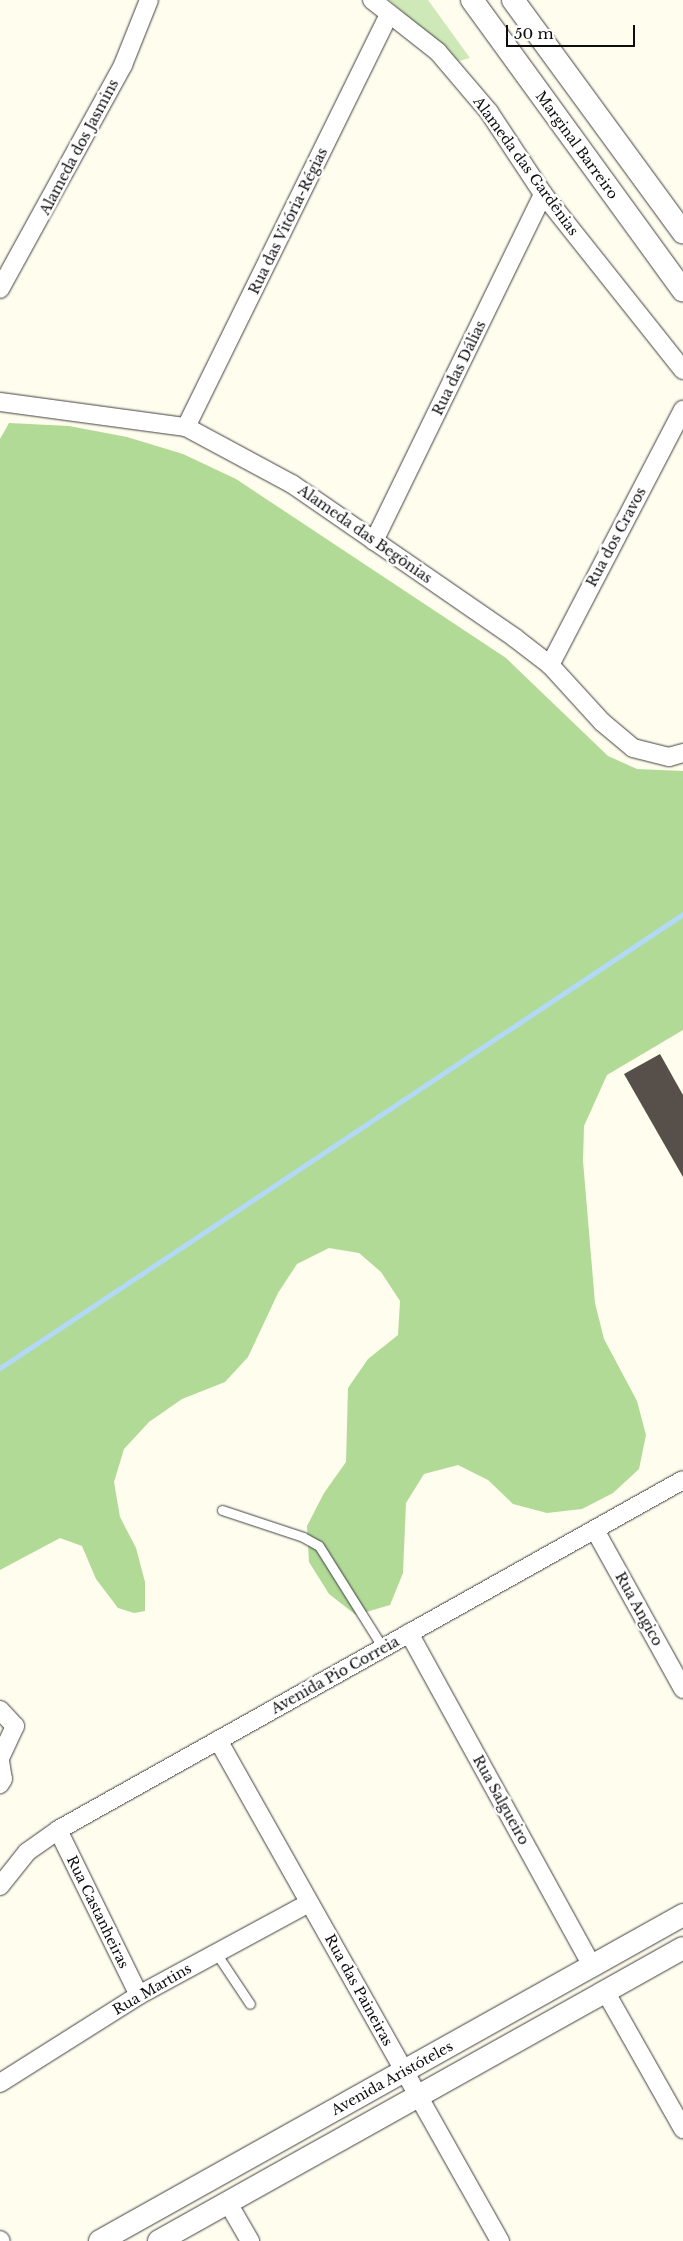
<!DOCTYPE html>
<meta charset="utf-8">
<style>
body{margin:0}
#map{position:relative;width:683px;height:2241px;overflow:hidden;background:#fffded;font-family:"Libre Baskerville",serif}
div>[style]{position:absolute}
.green>*{inset:0;background:#cee9b7}
.forest>*{inset:0;background:#b1da97}
.stream>*{height:5px;margin:-2.5px;padding:0 2.5px;transform-origin:2.5px;border-radius:2.5px;background:#b2d9f6}
.building>*{inset:0;background:#564f4a}
.roads{filter:drop-shadow(0 0 1px #404040) drop-shadow(0 0 1px #404040)}
.service>*{height:9px;margin:-4.5px;padding:0 4.5px;transform-origin:4.5px;border-radius:4.5px;background:#fff}
.minor>*{height:18px;margin:-9px;padding:0 9px;transform-origin:9px;border-radius:9px;background:#fff}
.tertiary>*{height:22px;margin:-11px;padding:0 11px;transform-origin:11px;border-radius:11px;background:#fff}
span{translate:-50% -50%;white-space:nowrap;text-align:center;line-height:1.15;-webkit-text-stroke:5px #fff;paint-order:stroke}
.street-label{font-size:14px;color:#0d0d0d}
.scale{position:absolute;left:506px;top:25px;width:129px;height:22px;box-sizing:border-box;border:2px solid #0d0d0d;border-top:0;padding-left:6px;font-size:15px;line-height:18px;white-space:nowrap;color:#0d0d0d;-webkit-text-stroke:4px #fff;paint-order:stroke}
</style>
<div id="map">
<div class="green">
<i style="clip-path:polygon(389px 0,428px 0,470px 58px,459px 61px)"></i>
</div>
<div class="forest">
<i style="clip-path:polygon(9px 423px,69px 426px,127px 437px,183px 454px,236px 479px,506px 658px,608px 756px,637px 769px,683px 771px,683px 1030px,607px 1075px,584px 1126px,583px 1161px,595px 1303px,604px 1339px,637px 1401px,646px 1435px,639px 1469px,613px 1493px,582px 1509px,547px 1513px,513px 1504px,488px 1480px,458px 1465px,424px 1474px,406px 1503px,403px 1573px,390px 1605px,356px 1615px,329px 1594px,309px 1562px,307px 1526px,324px 1493px,346px 1462px,348px 1388px,368px 1359px,398px 1335px,400px 1301px,381px 1272px,359px 1253px,329px 1248px,297px 1264px,278px 1293px,248px 1357px,225px 1382px,182px 1399px,149px 1422px,124px 1449px,114px 1482px,120px 1517px,136px 1548px,145px 1582px,145px 1611px,134px 1613px,118px 1608px,96px 1579px,82px 1546px,60px 1538px,0 1570px,0 439px)"></i>
</div>
<div class="stream">
<i style="left:0;top:1368px;width:820px;rotate:-33.61deg"></i>
</div>
<div class="building">
<i style="clip-path:polygon(660px 1054px,683px 1095px,683px 1177px,624px 1074px)"></i>
</div>
<div class="roads">
<div class="service">
<i style="left:222px;top:1510px;width:85px;rotate:18.4deg"></i>
<i style="left:303px;top:1537px;width:18px;rotate:29deg"></i>
<i style="left:319px;top:1546px;width:120px;rotate:57.9deg"></i>
<i style="left:216px;top:1953px;width:61px;rotate:56.3deg"></i>
</div>
<div class="minor">
<i style="left:372px;top:0;width:84px;rotate:38.2deg"></i>
<i style="left:438px;top:52px;width:79px;rotate:49.6deg"></i>
<i style="left:489px;top:112px;width:98px;rotate:56.6deg"></i>
<i style="left:543px;top:194px;width:225px;rotate:51.5deg"></i>
<i style="left:0;top:289px;width:256px;rotate:-61.2deg"></i>
<i style="left:123px;top:65px;width:70px;rotate:-68.2deg"></i>
<i style="left:0;top:402px;width:188px;rotate:7.7deg"></i>
<i style="left:186px;top:427px;width:120px;rotate:28.3deg"></i>
<i style="left:292px;top:484px;width:271px;rotate:34.6deg"></i>
<i style="left:515px;top:638px;width:44px;rotate:37.6deg"></i>
<i style="left:550px;top:665px;width:77px;rotate:47.6deg"></i>
<i style="left:602px;top:722px;width:40px;rotate:40deg"></i>
<i style="left:633px;top:748px;width:37px;rotate:14deg"></i>
<i style="left:669px;top:757px;width:15px;rotate:-16deg"></i>
<i style="left:186px;top:427px;width:460px;rotate:-63.8deg"></i>
<i style="left:374px;top:541px;width:386px;rotate:-64deg"></i>
<i style="left:550px;top:665px;width:288px;rotate:-62.5deg"></i>
<i style="left:595px;top:1530px;width:182px;rotate:61deg"></i>
<i style="left:409px;top:1633px;width:380px;rotate:61.2deg"></i>
<i style="left:0;top:1710px;width:22px;rotate:47deg"></i>
<i style="left:15px;top:1726px;width:35px;rotate:115deg"></i>
<i style="left:218px;top:1740px;width:575px;rotate:60.63deg"></i>
<i style="left:0;top:1761px;width:18px;rotate:81deg"></i>
<i style="left:3px;top:1779px;width:6px;rotate:121deg"></i>
<i style="left:58px;top:1830px;width:184px;rotate:63.9deg"></i>
<i style="left:0;top:1886px;width:43px;rotate:-51.5deg"></i>
<i style="left:27px;top:1852px;width:38px;rotate:-35deg"></i>
<i style="left:58px;top:1830px;width:716px;rotate:-29.25deg"></i>
<i style="left:605px;top:1991px;width:159px;rotate:60.5deg"></i>
<i style="left:0;top:2083px;width:165px;rotate:-32.3deg"></i>
<i style="left:139px;top:1995px;width:193px;rotate:-28.4deg"></i>
<i style="left:228px;top:2203px;width:44px;rotate:59.9deg"></i>
<i style="left:0;top:2240px;width:1px;rotate:45deg"></i>
</div>
<div class="tertiary">
<i style="left:472px;top:0;width:359px;rotate:54deg"></i>
<i style="left:513px;top:0;width:288px;rotate:53.8deg"></i>
<i style="left:100px;top:2241px;width:668px;rotate:-29.21deg"></i>
<i style="left:159px;top:2241px;width:600px;rotate:-29.21deg"></i>
</div>
</div>
<div class="street-label">
<span style="left:577px;top:145px;rotate:54deg">Marginal Barreiro</span>
<span style="left:79px;top:147px;rotate:-62deg">Alameda dos Jasmins</span>
<span style="left:526px;top:166px;rotate:54deg">Alameda das Gardênias</span>
<span style="left:288px;top:221px;rotate:-64deg">Rua das Vitória-Régias</span>
<span style="left:459px;top:368px;rotate:-64deg">Rua das Dálias</span>
<span style="left:365px;top:534px;rotate:35deg">Alameda das Begônias</span>
<span style="left:616px;top:537px;rotate:-62deg">Rua dos Cravos</span>
<span style="left:639px;top:1609px;rotate:61deg">Rua Angico</span>
<span style="left:335px;top:1675px;rotate:-29deg">Avenida Pio Correia</span>
<span style="left:501px;top:1800px;rotate:61deg">Rua Salgueiro</span>
<span style="left:98px;top:1912px;rotate:64deg">Rua Castanheiras</span>
<span style="left:152px;top:1989px;rotate:-30deg">Rua Martins</span>
<span style="left:359px;top:1990px;rotate:61deg">Rua das Paineiras</span>
<span style="left:392px;top:2078px;rotate:-29deg">Avenida Aristóteles</span>
</div>
<div class="scale">50 m</div>
</div>
